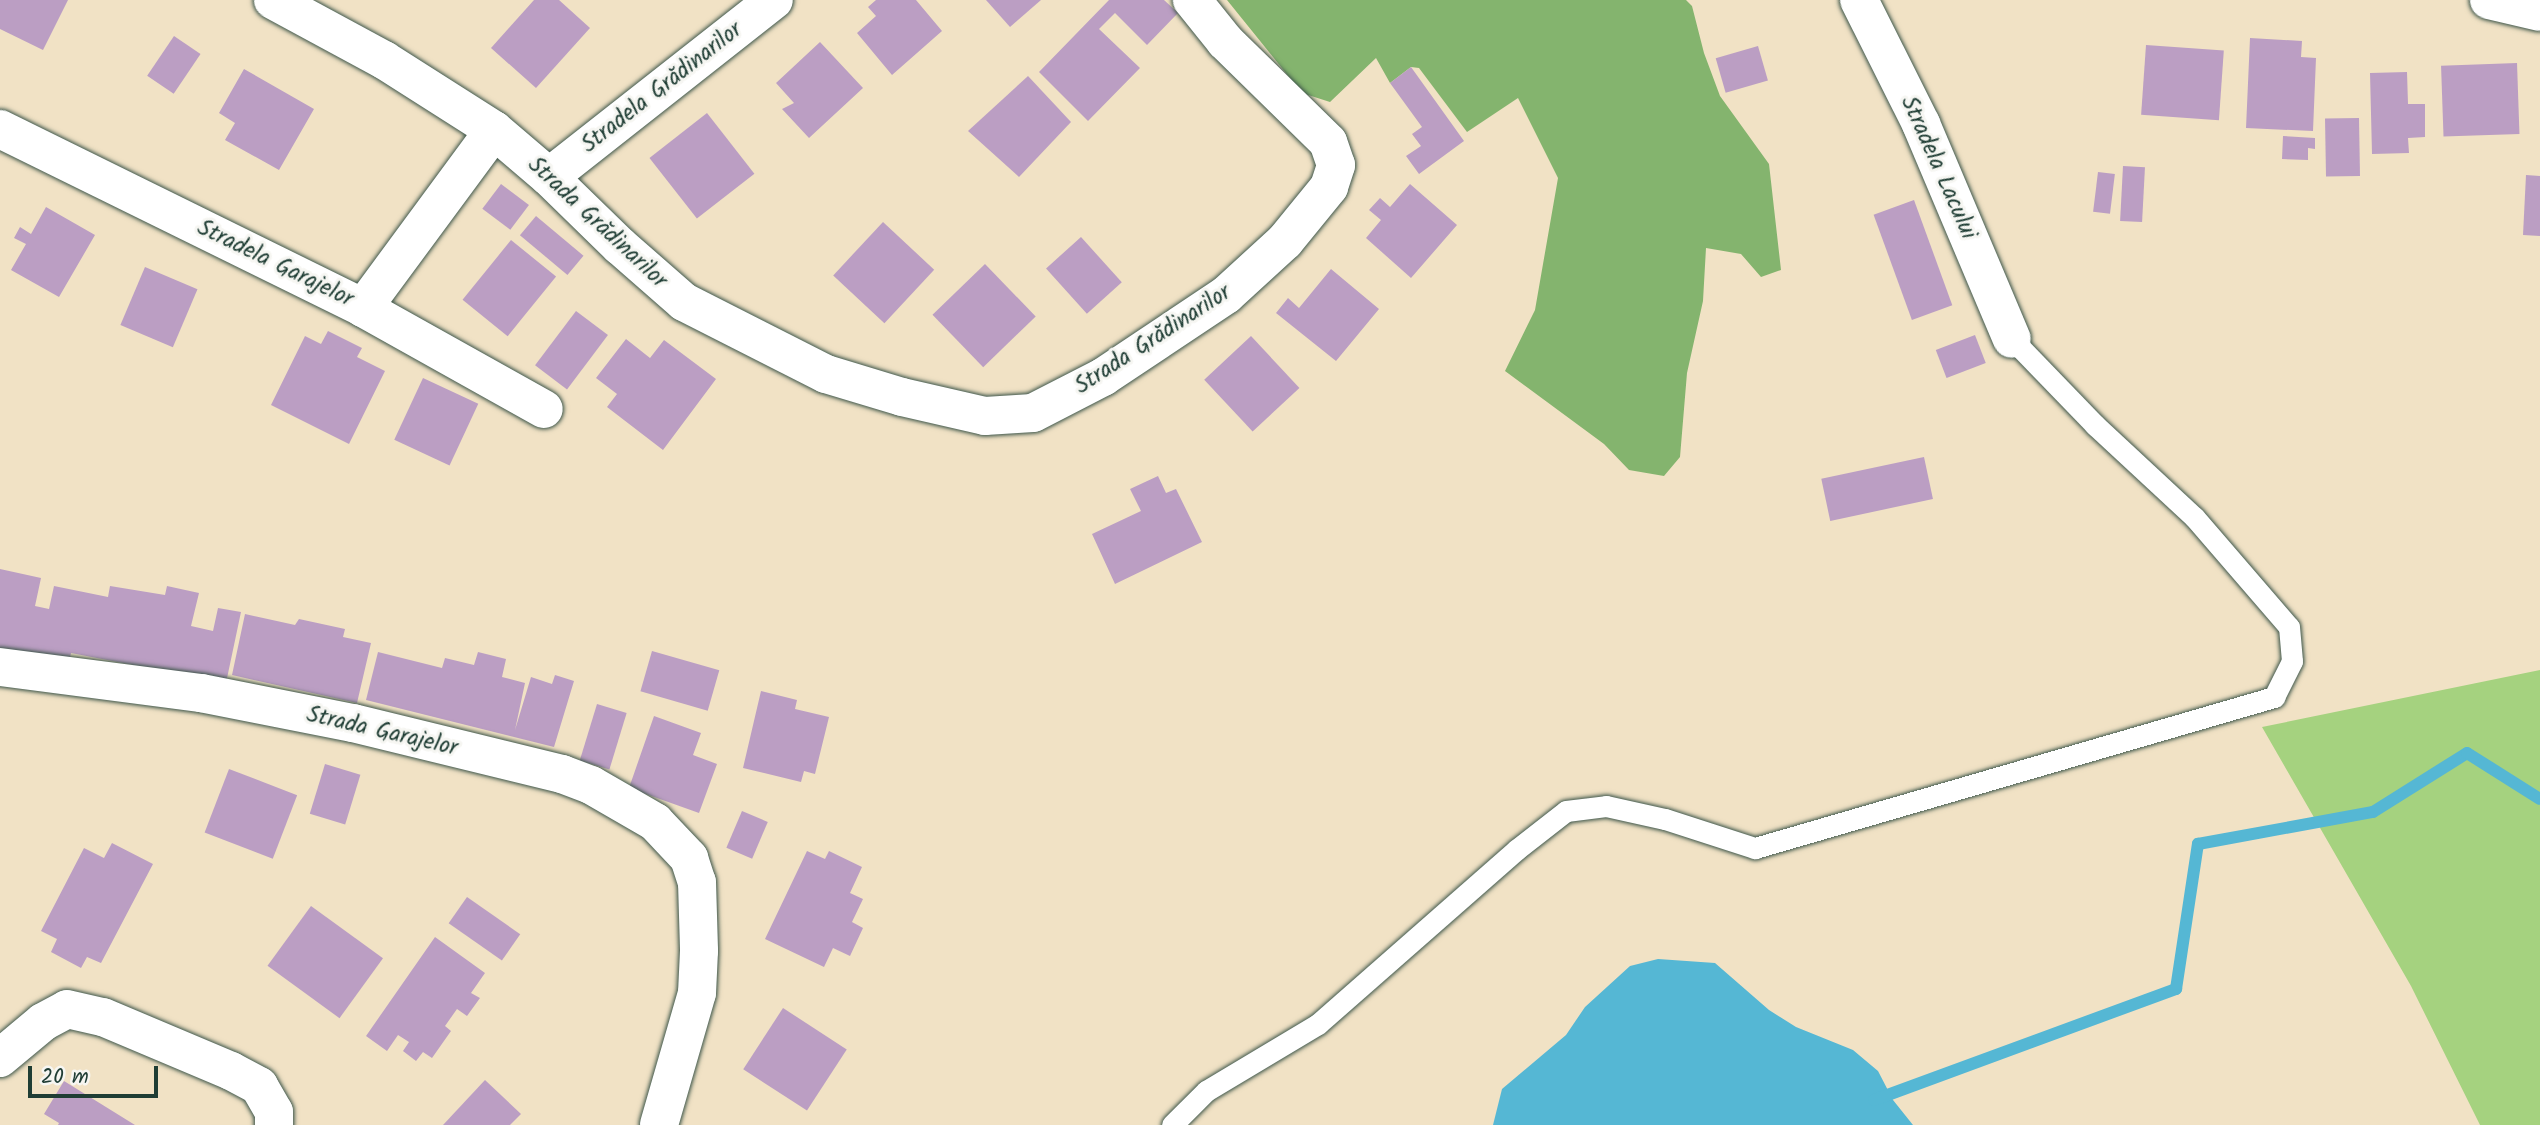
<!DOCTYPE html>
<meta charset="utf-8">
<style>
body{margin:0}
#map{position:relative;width:2540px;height:1125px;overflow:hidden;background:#f1e2c5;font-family:Kalam,sans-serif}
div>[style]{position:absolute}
.green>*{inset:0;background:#a5d27f}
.forest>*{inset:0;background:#84b46e}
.water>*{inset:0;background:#55b7d4}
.stream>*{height:12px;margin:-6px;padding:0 6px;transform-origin:6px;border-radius:6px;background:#55b7d4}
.building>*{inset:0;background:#bb9ec3;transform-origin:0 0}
.roads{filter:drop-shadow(0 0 2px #3e564a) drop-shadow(0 0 2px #3e564a)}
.lane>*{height:21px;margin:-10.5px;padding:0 10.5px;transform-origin:10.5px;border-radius:10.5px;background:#fff}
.street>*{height:38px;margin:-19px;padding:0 19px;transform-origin:19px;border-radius:19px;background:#fff}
span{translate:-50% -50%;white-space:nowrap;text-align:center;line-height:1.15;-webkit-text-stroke:6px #f6f6f2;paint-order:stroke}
.street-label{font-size:23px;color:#1f3d34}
.scale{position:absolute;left:28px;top:1066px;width:130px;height:32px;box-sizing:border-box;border:4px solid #1f3d34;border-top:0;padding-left:9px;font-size:21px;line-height:24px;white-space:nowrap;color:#1f3d34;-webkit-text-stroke:5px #f6f6f2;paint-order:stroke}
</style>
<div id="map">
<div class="green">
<i style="clip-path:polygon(2540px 670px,2540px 1125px,2480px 1125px,2411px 986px,2262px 727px)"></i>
</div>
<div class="forest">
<i style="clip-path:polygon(1227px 0,1686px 0,1692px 6px,1704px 53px,1720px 96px,1769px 164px,1781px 270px,1761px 277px,1741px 254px,1706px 248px,1703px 301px,1687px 373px,1680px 457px,1664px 476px,1629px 470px,1604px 444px,1505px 371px,1535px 310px,1558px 178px,1518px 98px,1467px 132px,1419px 68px,1411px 67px,1390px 83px,1376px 58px,1330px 102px,1302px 93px)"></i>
</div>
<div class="water">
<i style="clip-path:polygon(1658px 959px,1715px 963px,1769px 1010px,1796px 1027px,1853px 1050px,1878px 1071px,1893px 1100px,1913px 1125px,1493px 1125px,1502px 1089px,1566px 1035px,1585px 1007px,1630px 966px)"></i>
</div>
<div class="stream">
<i style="left:1874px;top:1100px;width:322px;rotate:-20.2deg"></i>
<i style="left:2176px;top:989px;width:147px;rotate:-81.4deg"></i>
<i style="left:2198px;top:844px;width:178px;rotate:-10.4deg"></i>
<i style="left:2373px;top:812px;width:111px;rotate:-32.1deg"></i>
<i style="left:2467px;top:753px;width:86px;rotate:32.2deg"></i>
</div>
<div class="building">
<i style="clip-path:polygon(0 0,68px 0,43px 50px,0 29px)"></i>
<i style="clip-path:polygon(534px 0,559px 0,590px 28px,536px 88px,491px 48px)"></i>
<i style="clip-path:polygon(876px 0,916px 0,942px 31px,892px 75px,857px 33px,876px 16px,868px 7px)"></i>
<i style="clip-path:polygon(986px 0,1041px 0,1010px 27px)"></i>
<i style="clip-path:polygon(1109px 0,1164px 0,1178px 13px,1147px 45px,1115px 13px,1099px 29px,1140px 68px,1088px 121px,1039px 72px)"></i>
<i style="left:174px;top:36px;width:32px;height:48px;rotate:34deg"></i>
<i style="clip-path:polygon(2250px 38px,2302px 41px,2301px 57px,2316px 58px,2313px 131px,2246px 128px)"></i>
<i style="clip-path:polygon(820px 42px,863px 88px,809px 138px,782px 109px,794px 103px,776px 83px)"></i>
<i style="left:2146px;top:45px;width:78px;height:70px;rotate:4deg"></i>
<i style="left:1758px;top:46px;width:36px;height:44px;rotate:74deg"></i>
<i style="left:2517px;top:63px;width:71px;height:76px;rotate:88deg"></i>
<i style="clip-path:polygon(1411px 67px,1464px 141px,1419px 174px,1406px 156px,1421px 146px,1412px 134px,1422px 127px,1390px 83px)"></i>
<i style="clip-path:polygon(244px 69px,314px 109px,279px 170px,225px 140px,235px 123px,219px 113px)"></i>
<i style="clip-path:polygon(2407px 72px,2408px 104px,2425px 104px,2425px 137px,2408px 138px,2409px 153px,2372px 154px,2370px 73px)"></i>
<i style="clip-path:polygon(1028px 76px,1071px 122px,1019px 177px,968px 131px)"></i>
<i style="left:707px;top:113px;width:77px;height:73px;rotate:52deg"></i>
<i style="left:2359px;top:118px;width:58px;height:34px;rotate:89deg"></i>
<i style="clip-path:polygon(2283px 136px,2315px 138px,2315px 149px,2308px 148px,2308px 160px,2282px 159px)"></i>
<i style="left:2123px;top:166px;width:22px;height:55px;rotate:3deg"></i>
<i style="left:2098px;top:172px;width:17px;height:40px;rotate:7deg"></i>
<i style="clip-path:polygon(2526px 175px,2540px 176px,2540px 236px,2523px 235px)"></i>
<i style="left:501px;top:184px;width:35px;height:31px;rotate:37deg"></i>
<i style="clip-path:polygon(1410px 184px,1457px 225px,1411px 278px,1366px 238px,1381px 220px,1369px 210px,1380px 198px,1390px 207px)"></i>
<i style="left:1914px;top:200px;width:112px;height:43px;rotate:70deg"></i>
<i style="clip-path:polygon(46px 207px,95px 235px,59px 297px,11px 270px,26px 244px,14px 238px,20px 227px,31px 234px)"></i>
<i style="left:536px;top:216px;width:62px;height:25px;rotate:40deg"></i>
<i style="left:883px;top:222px;width:70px;height:73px;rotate:43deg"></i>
<i style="left:1081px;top:237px;width:61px;height:47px;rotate:48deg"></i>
<i style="left:511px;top:240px;width:58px;height:77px;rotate:39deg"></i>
<i style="left:985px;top:264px;width:73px;height:73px;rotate:46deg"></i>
<i style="left:145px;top:267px;width:57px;height:63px;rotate:23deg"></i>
<i style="clip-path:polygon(1331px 269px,1379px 309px,1336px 361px,1276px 313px,1288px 298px,1299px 308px)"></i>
<i style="left:576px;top:311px;width:40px;height:68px;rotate:37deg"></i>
<i style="clip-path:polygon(328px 331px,362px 348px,357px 357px,385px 371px,349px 444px,271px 405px,305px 336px,321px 344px)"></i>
<i style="left:1975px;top:335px;width:30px;height:42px;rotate:69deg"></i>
<i style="left:1251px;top:336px;width:71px;height:64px;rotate:47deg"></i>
<i style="clip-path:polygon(626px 339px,650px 358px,664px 340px,716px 379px,663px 450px,607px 407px,617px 394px,596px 378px)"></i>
<i style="left:423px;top:378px;width:61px;height:68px;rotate:25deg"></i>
<i style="left:1924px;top:457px;width:43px;height:105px;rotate:78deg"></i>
<i style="clip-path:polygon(1158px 476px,1166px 493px,1176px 489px,1202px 542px,1115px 584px,1092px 534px,1141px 511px,1130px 489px)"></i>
<i style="clip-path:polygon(0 569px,41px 578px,35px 606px,49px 609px,54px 586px,108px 597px,110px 586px,165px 595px,167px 586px,199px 593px,191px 626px,213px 631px,218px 608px,241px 612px,226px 683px,71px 653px,69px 662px,0 648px)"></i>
<i style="clip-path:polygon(245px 614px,295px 625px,299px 619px,345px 629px,343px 637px,371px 643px,357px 703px,232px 675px)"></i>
<i style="left:652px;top:651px;width:70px;height:42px;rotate:16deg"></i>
<i style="clip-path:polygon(378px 652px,442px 668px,445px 658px,474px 665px,478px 652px,506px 659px,502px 677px,525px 683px,515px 730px,531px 677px,552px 684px,555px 675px,574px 681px,554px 747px,366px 700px)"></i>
<i style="clip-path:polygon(761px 691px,797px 700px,795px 709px,829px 717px,815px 774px,804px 771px,801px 782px,743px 768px)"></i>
<i style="left:597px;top:704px;width:31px;height:59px;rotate:17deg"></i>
<i style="clip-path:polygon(654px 716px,701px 733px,693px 755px,717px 764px,699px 813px,629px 788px)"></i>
<i style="left:325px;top:764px;width:37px;height:52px;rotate:17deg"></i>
<i style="left:229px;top:769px;width:73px;height:68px;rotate:21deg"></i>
<i style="left:742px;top:811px;width:28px;height:40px;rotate:23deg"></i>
<i style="clip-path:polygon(112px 843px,153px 864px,101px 963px,87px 957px,81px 968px,51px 952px,57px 939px,41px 931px,84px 848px,104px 858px)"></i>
<i style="clip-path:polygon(807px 851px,825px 859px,829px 851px,862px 867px,850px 893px,863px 899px,852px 922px,863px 928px,850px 956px,833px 948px,824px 967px,765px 939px)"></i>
<i style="left:467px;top:897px;width:65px;height:32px;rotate:35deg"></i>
<i style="left:311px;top:906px;width:89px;height:74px;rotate:36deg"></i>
<i style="clip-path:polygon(435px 937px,485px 973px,471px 993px,480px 998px,467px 1016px,457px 1009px,445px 1026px,451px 1031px,432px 1058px,423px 1052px,416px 1061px,403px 1051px,409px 1042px,398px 1035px,387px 1051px,366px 1036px)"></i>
<i style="left:783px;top:1008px;width:76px;height:73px;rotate:33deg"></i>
<i style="clip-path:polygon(485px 1080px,521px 1114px,510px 1125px,443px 1125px)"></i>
<i style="clip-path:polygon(64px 1081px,135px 1125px,58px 1125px,59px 1123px,44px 1114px)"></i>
</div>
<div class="roads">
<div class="lane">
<i style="left:1172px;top:1125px;width:48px;rotate:-45deg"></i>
<i style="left:1206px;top:1091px;width:131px;rotate:-30.9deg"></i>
<i style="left:1318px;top:1024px;width:264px;rotate:-41.3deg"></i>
<i style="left:1516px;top:850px;width:63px;rotate:-38deg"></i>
<i style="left:1566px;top:811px;width:40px;rotate:-7.1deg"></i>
<i style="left:1606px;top:806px;width:60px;rotate:12.4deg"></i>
<i style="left:1665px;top:819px;width:95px;rotate:17.9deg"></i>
<i style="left:1755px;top:848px;width:541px;rotate:-16.22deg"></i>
<i style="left:2274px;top:697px;width:40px;rotate:-63.4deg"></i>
<i style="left:2292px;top:661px;width:34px;rotate:-95deg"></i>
<i style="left:2289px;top:627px;width:145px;rotate:-130.8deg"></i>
<i style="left:2194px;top:517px;width:135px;rotate:-137.1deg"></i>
<i style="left:2095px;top:425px;width:120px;rotate:-134deg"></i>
</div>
<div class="street">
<i style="left:273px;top:0;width:126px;rotate:28.4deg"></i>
<i style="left:384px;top:60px;width:130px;rotate:32.5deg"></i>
<i style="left:494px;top:130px;width:72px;rotate:40.5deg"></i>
<i style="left:549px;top:177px;width:99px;rotate:44.2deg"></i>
<i style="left:620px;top:246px;width:85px;rotate:41.2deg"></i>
<i style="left:684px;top:302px;width:159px;rotate:26.9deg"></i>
<i style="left:826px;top:374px;width:79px;rotate:16.8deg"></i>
<i style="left:902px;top:397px;width:85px;rotate:12.9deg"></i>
<i style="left:985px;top:416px;width:48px;rotate:-3.6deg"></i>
<i style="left:1033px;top:413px;width:79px;rotate:-27.2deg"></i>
<i style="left:1103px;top:377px;width:148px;rotate:-33.7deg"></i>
<i style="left:1226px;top:295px;width:80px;rotate:-42.5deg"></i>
<i style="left:1285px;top:241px;width:70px;rotate:-50.8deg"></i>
<i style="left:1329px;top:187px;width:23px;rotate:-72deg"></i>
<i style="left:1336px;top:165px;width:24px;rotate:-109deg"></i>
<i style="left:1328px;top:142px;width:144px;rotate:-135.6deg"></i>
<i style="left:1225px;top:41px;width:53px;rotate:-128.8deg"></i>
<i style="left:1859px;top:0;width:139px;rotate:63.4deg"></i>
<i style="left:1921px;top:124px;width:233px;rotate:67.1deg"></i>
<i style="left:2489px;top:0;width:52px;rotate:13.2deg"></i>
<i style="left:0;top:129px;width:405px;rotate:26.2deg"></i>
<i style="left:363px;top:308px;width:207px;rotate:29.2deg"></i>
<i style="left:549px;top:177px;width:286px;rotate:-38.2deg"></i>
<i style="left:363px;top:308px;width:221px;rotate:-53.6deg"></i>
<i style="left:0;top:667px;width:203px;rotate:7.4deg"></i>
<i style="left:201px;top:693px;width:155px;rotate:11.2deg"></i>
<i style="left:353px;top:723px;width:215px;rotate:13.7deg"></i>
<i style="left:562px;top:774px;width:31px;rotate:21deg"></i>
<i style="left:591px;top:785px;width:74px;rotate:30deg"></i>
<i style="left:655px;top:822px;width:50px;rotate:46.6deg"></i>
<i style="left:689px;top:858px;width:25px;rotate:72deg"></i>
<i style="left:697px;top:882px;width:69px;rotate:88.3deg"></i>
<i style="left:699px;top:951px;width:42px;rotate:92.7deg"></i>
<i style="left:697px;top:993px;width:137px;rotate:106.1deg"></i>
<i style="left:0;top:1058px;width:56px;rotate:-39.9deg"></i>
<i style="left:43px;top:1022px;width:27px;rotate:-28deg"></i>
<i style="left:67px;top:1009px;width:37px;rotate:13deg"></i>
<i style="left:103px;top:1017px;width:139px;rotate:22.9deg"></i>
<i style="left:231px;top:1071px;width:32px;rotate:28deg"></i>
<i style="left:259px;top:1086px;width:30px;rotate:60deg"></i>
<i style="left:274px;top:1112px;width:13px;rotate:90deg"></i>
</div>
</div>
<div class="street-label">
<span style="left:662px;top:88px;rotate:-38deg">Stradela Grădinarilor</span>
<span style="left:1938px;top:168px;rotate:66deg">Stradela Lacului</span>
<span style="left:597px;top:223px;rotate:43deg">Strada Grădinarilor</span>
<span style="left:275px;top:264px;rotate:26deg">Stradela Garajelor</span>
<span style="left:1153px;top:340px;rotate:-33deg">Strada Grădinarilor</span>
<span style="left:382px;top:732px;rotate:13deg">Strada Garajelor</span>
</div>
<div class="scale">20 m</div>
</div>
